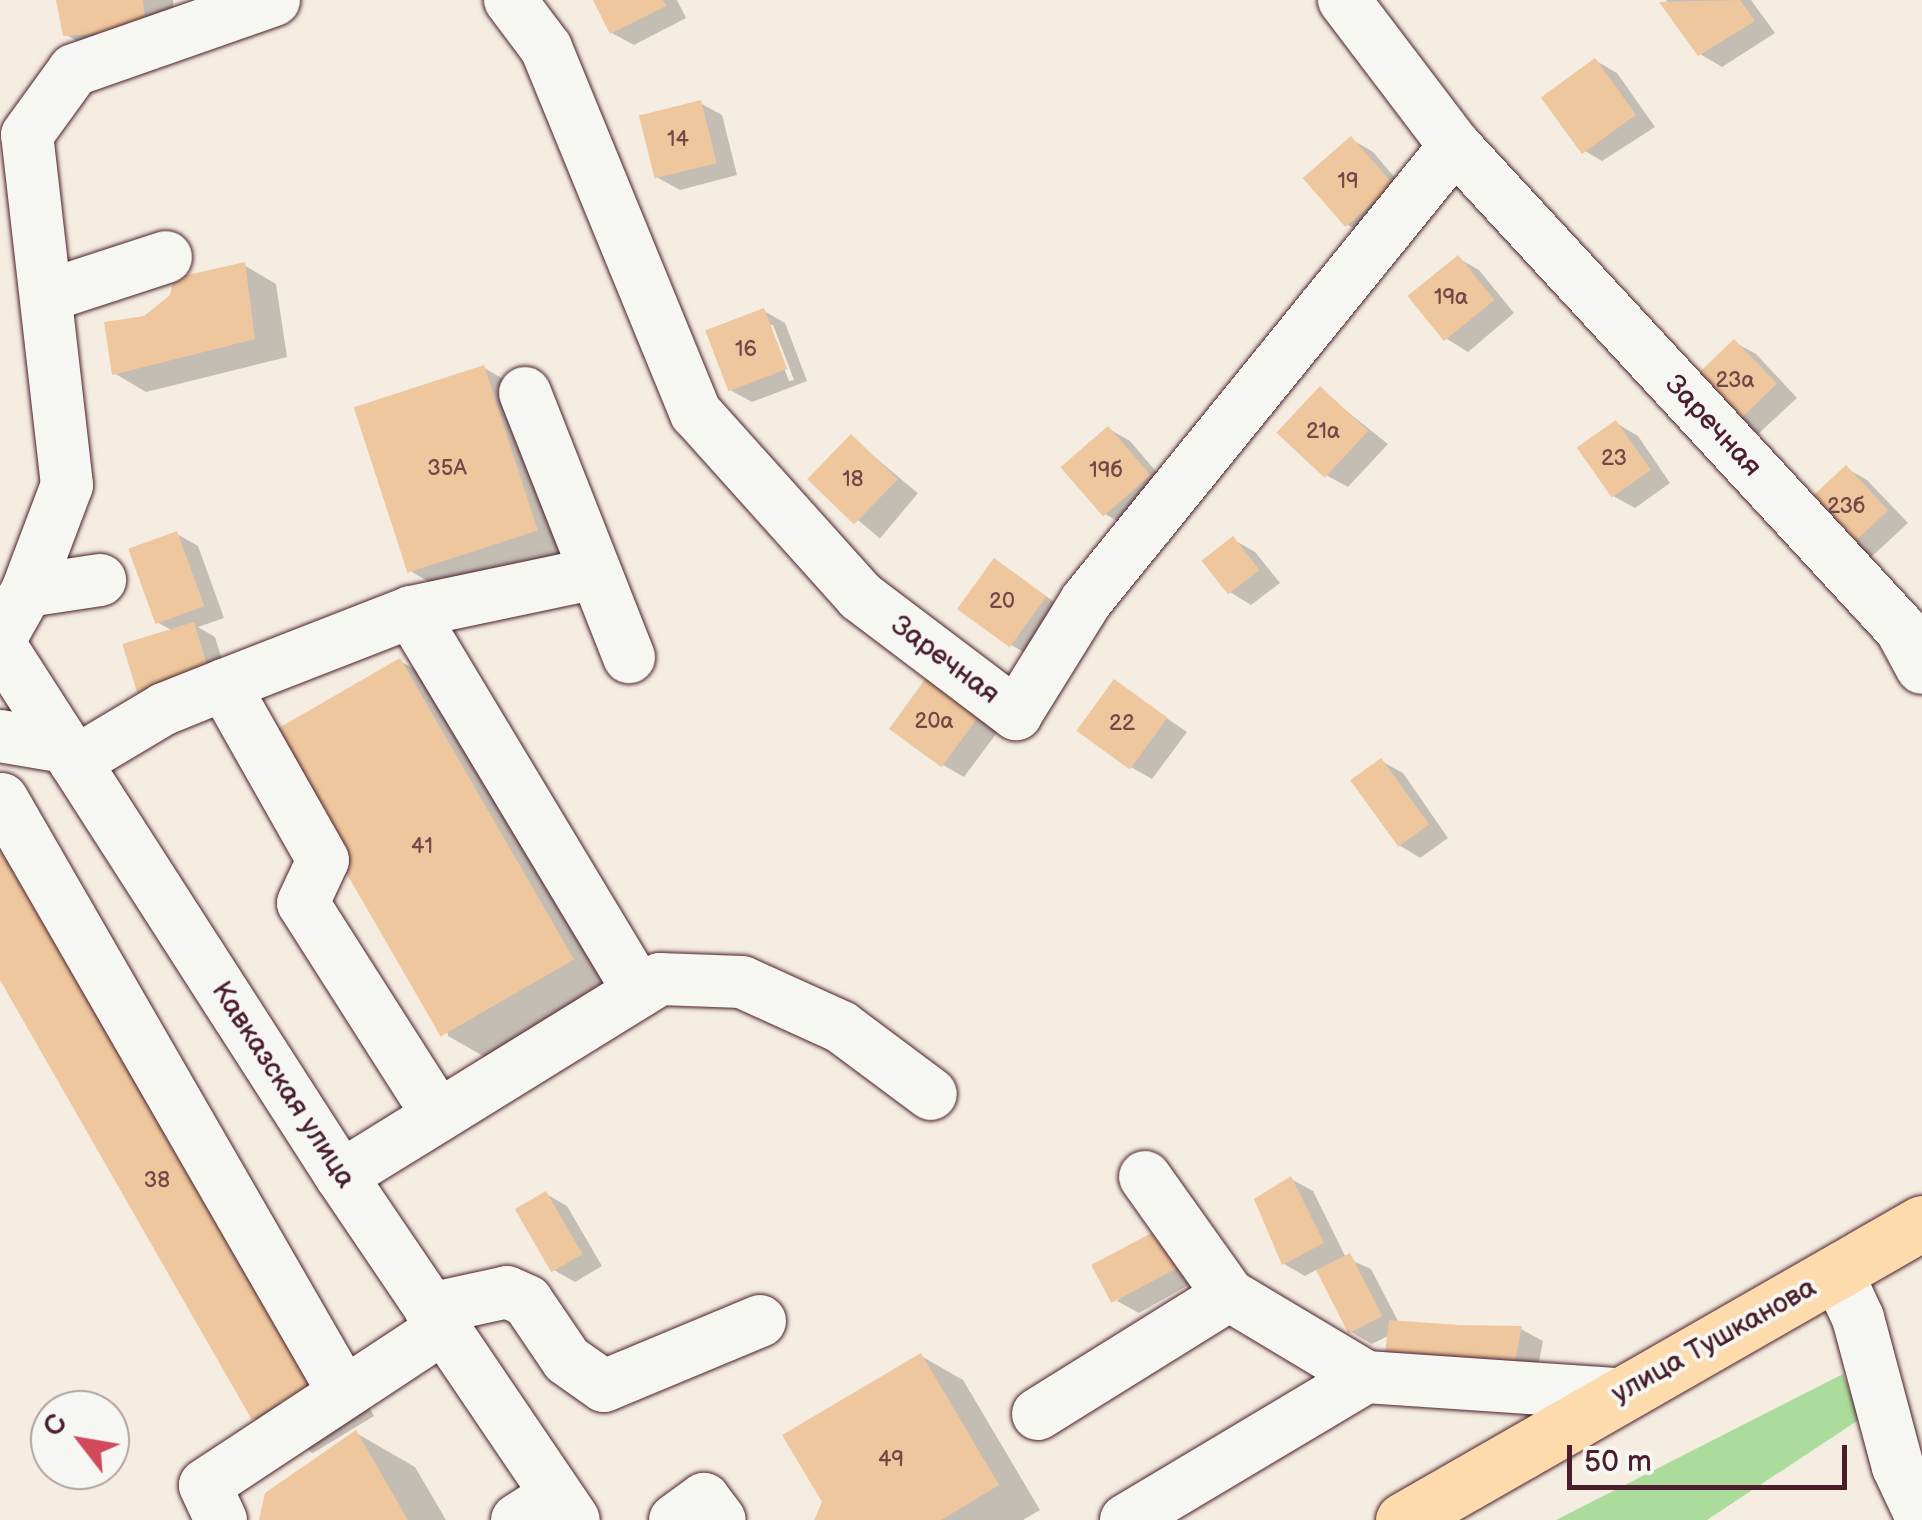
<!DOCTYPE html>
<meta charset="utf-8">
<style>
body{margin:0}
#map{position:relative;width:1922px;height:1520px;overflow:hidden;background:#f5ede1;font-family:"Balsamiq Sans",sans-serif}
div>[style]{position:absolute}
.green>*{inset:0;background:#abdc9c}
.shadow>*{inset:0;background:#0003;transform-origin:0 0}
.building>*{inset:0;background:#efc79e;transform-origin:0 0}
.roads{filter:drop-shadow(0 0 2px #4a1f2b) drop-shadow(0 0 2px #4a1f2b)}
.minor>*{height:52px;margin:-26px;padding:0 26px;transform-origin:26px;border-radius:26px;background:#f6f6f2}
.major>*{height:55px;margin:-27.5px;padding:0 27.5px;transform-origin:27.5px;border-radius:27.5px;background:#fedbac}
span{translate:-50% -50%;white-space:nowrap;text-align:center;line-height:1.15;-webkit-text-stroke:8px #f6f6f2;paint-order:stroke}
.number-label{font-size:22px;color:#734948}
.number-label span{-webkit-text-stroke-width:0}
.street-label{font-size:28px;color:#4a1f2b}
.north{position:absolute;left:30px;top:1390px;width:100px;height:100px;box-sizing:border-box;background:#f6f6f2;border:2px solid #b1a0a2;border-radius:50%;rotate:301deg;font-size:28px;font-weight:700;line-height:40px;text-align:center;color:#4a1f2b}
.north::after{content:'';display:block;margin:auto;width:35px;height:45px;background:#d1495b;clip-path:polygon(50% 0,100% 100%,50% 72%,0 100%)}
.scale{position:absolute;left:1567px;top:1445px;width:280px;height:45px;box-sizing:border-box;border:5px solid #4a1f2b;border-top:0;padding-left:12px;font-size:30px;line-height:35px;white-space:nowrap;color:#4a1f2b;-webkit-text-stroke:8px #f6f6f2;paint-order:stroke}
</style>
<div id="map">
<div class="green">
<i style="clip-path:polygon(1843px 1374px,1860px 1419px,1707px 1520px,1556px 1520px)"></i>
</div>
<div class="shadow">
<i style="clip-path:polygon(59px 0,173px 0,177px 48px,98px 53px,65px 34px)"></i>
<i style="clip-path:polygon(595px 0,677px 0,686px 18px,634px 45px,612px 33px)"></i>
<i style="clip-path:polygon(1666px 0,1751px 0,1775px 33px,1722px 67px,1700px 54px)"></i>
<i style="clip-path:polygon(1596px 61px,1617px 73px,1655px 127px,1602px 161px,1580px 148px)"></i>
<i style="clip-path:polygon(700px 103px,722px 115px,737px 175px,680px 190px,658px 178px)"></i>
<i style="clip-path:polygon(1351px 139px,1373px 152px,1413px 199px,1369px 237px,1348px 225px)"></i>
<i style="clip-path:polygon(1458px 258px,1479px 270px,1514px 313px,1468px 352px,1447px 339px)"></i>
<i style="clip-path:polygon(244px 265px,276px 284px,287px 357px,146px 392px,114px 373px,145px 318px)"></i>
<i style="clip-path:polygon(evenodd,764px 311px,785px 323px,807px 381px,752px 402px,730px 390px,764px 311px,768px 325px,773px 325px,794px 380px,789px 381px,768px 325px)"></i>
<i style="clip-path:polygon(1734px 342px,1756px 354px,1797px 398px,1758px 434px,1737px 421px)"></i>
<i style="clip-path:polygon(484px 368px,526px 392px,580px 553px,454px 596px,412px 572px)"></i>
<i style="clip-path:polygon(1320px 390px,1388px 444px,1348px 487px,1326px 475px)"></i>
<i style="clip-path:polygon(1616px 423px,1638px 436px,1670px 483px,1635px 508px,1613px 496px)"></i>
<i style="clip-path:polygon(1109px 429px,1130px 441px,1170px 488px,1126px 526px,1105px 514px)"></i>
<i style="left:852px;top:438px;width:86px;height:59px;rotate:40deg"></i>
<i style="clip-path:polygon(1846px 468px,1867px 480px,1908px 523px,1869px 559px,1848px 547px)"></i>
<i style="clip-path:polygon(177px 534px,198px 546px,224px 618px,198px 627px,215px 637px,230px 686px,163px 707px,173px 631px,157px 622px)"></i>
<i style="clip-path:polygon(1234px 540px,1255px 552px,1280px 583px,1251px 605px,1230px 592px)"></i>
<i style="clip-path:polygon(995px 561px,1066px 610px,1033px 657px,1011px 645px)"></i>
<i style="clip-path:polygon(400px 661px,443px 685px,616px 983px,490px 1060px,448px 1036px)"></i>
<i style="clip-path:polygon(926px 681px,999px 730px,964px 777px,943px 765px)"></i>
<i style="clip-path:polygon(1115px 683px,1187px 732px,1152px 779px,1131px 767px)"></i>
<i style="clip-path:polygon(1381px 761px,1403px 773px,1448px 838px,1420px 858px,1399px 845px)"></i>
<i style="clip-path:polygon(evenodd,38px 837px,374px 1416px,313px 1453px,254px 1418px,0 975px,38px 837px,326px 1373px,280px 1406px,280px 1400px,326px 1373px)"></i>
<i style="clip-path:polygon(1291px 1179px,1313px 1191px,1346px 1258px,1371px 1269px,1399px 1323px,1521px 1329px,1543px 1341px,1537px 1372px,1390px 1335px,1372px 1344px,1351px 1332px,1318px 1269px,1305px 1276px,1284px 1264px)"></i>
<i style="clip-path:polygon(546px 1194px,567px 1206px,602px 1266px,575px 1282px,554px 1270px)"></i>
<i style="clip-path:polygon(1182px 1243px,1201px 1278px,1139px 1313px,1117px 1301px)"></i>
<i style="clip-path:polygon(921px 1356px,963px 1380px,1040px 1510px,1023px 1520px,817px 1520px)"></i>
<i style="clip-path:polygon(356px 1433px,415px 1467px,446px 1520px,261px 1520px)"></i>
</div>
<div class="building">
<i style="clip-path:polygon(56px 0,143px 0,146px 30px,63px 36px)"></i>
<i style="clip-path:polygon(593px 0,663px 0,666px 6px,610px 34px)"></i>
<i style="clip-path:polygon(1740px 0,1755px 21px,1698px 56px,1659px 2px)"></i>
<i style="left:1595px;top:58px;width:70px;height:67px;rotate:54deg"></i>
<i style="left:701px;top:100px;width:65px;height:64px;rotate:76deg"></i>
<i style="left:1351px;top:136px;width:65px;height:64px;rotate:49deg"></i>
<i style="left:1458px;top:255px;width:58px;height:65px;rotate:51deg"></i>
<i style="clip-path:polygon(245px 262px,255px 339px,112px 375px,104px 322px,144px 316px,170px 295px,174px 278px)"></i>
<i style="left:764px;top:308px;width:65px;height:63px;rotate:69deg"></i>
<i style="left:1734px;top:339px;width:62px;height:57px;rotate:46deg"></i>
<i style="left:484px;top:365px;width:174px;height:137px;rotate:72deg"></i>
<i style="left:1320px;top:386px;width:66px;height:64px;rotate:43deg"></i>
<i style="left:1616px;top:420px;width:61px;height:48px;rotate:55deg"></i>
<i style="left:1108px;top:426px;width:65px;height:63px;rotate:49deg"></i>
<i style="left:851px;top:434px;width:65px;height:63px;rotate:44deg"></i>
<i style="left:1846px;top:465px;width:62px;height:57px;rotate:47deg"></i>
<i style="left:177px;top:531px;width:80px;height:52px;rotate:70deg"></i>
<i style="left:1233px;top:536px;width:43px;height:40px;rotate:52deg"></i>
<i style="left:994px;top:558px;width:65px;height:63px;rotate:36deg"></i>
<i style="left:194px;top:622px;width:54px;height:75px;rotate:73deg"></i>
<i style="left:400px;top:658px;width:348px;height:154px;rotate:60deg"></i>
<i style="left:926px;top:678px;width:65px;height:63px;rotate:36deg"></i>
<i style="left:1114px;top:679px;width:66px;height:64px;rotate:36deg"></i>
<i style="left:1381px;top:758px;width:82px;height:38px;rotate:54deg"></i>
<i style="clip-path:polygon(0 836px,316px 1381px,252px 1420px,0 980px)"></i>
<i style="clip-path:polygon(1291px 1176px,1324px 1243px,1282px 1265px,1254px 1199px)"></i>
<i style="left:546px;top:1191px;width:73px;height:36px;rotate:60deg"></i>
<i style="left:1161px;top:1228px;width:43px;height:79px;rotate:62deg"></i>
<i style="left:1350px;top:1253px;width:71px;height:38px;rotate:63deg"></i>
<i style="clip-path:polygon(1389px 1320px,1459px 1325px,1522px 1326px,1515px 1361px,1385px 1354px)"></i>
<i style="clip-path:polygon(921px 1353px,999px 1485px,941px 1520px,814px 1520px,822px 1502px,782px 1435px)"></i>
<i style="clip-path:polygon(356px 1430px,408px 1520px,259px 1520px,265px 1493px)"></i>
</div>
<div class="roads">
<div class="minor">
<i style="left:510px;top:0;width:60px;rotate:53.1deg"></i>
<i style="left:546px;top:48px;width:395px;rotate:67.7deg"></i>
<i style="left:696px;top:413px;width:246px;rotate:48.1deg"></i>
<i style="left:860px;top:596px;width:196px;rotate:37.1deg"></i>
<i style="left:1016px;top:714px;width:133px;rotate:-58.2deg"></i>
<i style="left:1086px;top:601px;width:586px;rotate:-50.96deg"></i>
<i style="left:1344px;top:0;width:183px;rotate:52.8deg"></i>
<i style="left:1455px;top:146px;width:657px;rotate:47.28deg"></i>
<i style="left:1901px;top:629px;width:44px;rotate:61.7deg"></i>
<i style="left:50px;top:295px;width:122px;rotate:-18.1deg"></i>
<i style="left:525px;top:393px;width:284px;rotate:68.5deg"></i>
<i style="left:27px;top:591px;width:74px;rotate:-8.6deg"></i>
<i style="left:411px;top:612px;width:184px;rotate:-11.9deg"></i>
<i style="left:0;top:639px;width:55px;rotate:-60.6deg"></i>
<i style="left:27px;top:591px;width:113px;rotate:-69.3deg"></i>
<i style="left:67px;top:485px;width:352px;rotate:-96.5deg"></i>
<i style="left:27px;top:135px;width:80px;rotate:-54.1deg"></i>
<i style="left:74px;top:70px;width:212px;rotate:-19.3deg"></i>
<i style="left:0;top:645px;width:631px;rotate:57.29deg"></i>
<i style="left:341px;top:1176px;width:415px;rotate:55.9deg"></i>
<i style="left:0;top:736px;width:66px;rotate:9.6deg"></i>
<i style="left:75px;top:762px;width:104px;rotate:-30.8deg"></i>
<i style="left:164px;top:709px;width:65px;rotate:-21.8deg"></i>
<i style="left:2px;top:799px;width:685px;rotate:60.07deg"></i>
<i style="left:438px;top:1115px;width:251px;rotate:-122.5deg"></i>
<i style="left:303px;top:903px;width:47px;rotate:-65.1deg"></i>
<i style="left:323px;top:860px;width:201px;rotate:-119.5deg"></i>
<i style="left:224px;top:685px;width:201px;rotate:-21.3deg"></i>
<i style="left:411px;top:612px;width:443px;rotate:59deg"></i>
<i style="left:341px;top:1176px;width:375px;rotate:-31.7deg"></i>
<i style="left:660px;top:979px;width:82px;rotate:2.1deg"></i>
<i style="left:742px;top:982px;width:109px;rotate:24.4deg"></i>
<i style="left:841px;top:1027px;width:112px;rotate:36.7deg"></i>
<i style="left:1145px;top:1177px;width:145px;rotate:54.6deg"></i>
<i style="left:1229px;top:1295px;width:160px;rotate:30.9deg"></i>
<i style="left:1837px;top:1273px;width:50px;rotate:65deg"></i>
<i style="left:1858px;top:1318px;width:154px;rotate:75deg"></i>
<i style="left:1898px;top:1467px;width:56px;rotate:64.8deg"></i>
<i style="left:430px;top:1309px;width:79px;rotate:-12.4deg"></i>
<i style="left:507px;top:1292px;width:22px;rotate:24deg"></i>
<i style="left:527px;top:1301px;width:71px;rotate:55.9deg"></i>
<i style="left:567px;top:1360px;width:45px;rotate:35.1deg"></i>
<i style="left:604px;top:1386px;width:169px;rotate:-22.6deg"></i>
<i style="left:1038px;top:1414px;width:225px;rotate:-31.9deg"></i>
<i style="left:221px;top:1520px;width:38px;rotate:-115deg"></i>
<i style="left:205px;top:1485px;width:285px;rotate:-33.4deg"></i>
<i style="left:517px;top:1520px;width:46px;rotate:-32.7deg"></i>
<i style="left:675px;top:1520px;width:36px;rotate:-36deg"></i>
<i style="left:704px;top:1499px;width:26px;rotate:53deg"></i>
<i style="left:1126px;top:1520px;width:279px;rotate:-30.8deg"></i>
<i style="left:1366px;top:1377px;width:252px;rotate:3.9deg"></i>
</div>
<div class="major">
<i style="left:1403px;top:1520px;width:598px;rotate:-29.78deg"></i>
</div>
</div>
<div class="number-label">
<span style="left:678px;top:140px">14</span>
<span style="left:1348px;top:182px">19</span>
<span style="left:1451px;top:298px">19а</span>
<span style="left:746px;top:350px">16</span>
<span style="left:1735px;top:381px">23а</span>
<span style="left:1323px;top:432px">21а</span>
<span style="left:1614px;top:459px">23</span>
<span style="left:447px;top:469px">35А</span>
<span style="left:1106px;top:471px">19б</span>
<span style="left:853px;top:480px">18</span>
<span style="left:1846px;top:507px">23б</span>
<span style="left:1002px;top:602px">20</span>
<span style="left:934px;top:722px">20а</span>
<span style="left:1122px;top:724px">22</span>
<span style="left:422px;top:847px">41</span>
<span style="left:157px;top:1181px">38</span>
<span style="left:891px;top:1460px">49</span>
</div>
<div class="street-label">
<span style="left:1713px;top:426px;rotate:47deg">Заречная</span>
<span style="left:945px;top:660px;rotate:37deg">Заречная</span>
<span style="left:283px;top:1085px;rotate:57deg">Кавказская улица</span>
<span style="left:1714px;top:1341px;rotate:-29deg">улица Тушканова</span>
</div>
<div class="north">С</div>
<div class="scale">50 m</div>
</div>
